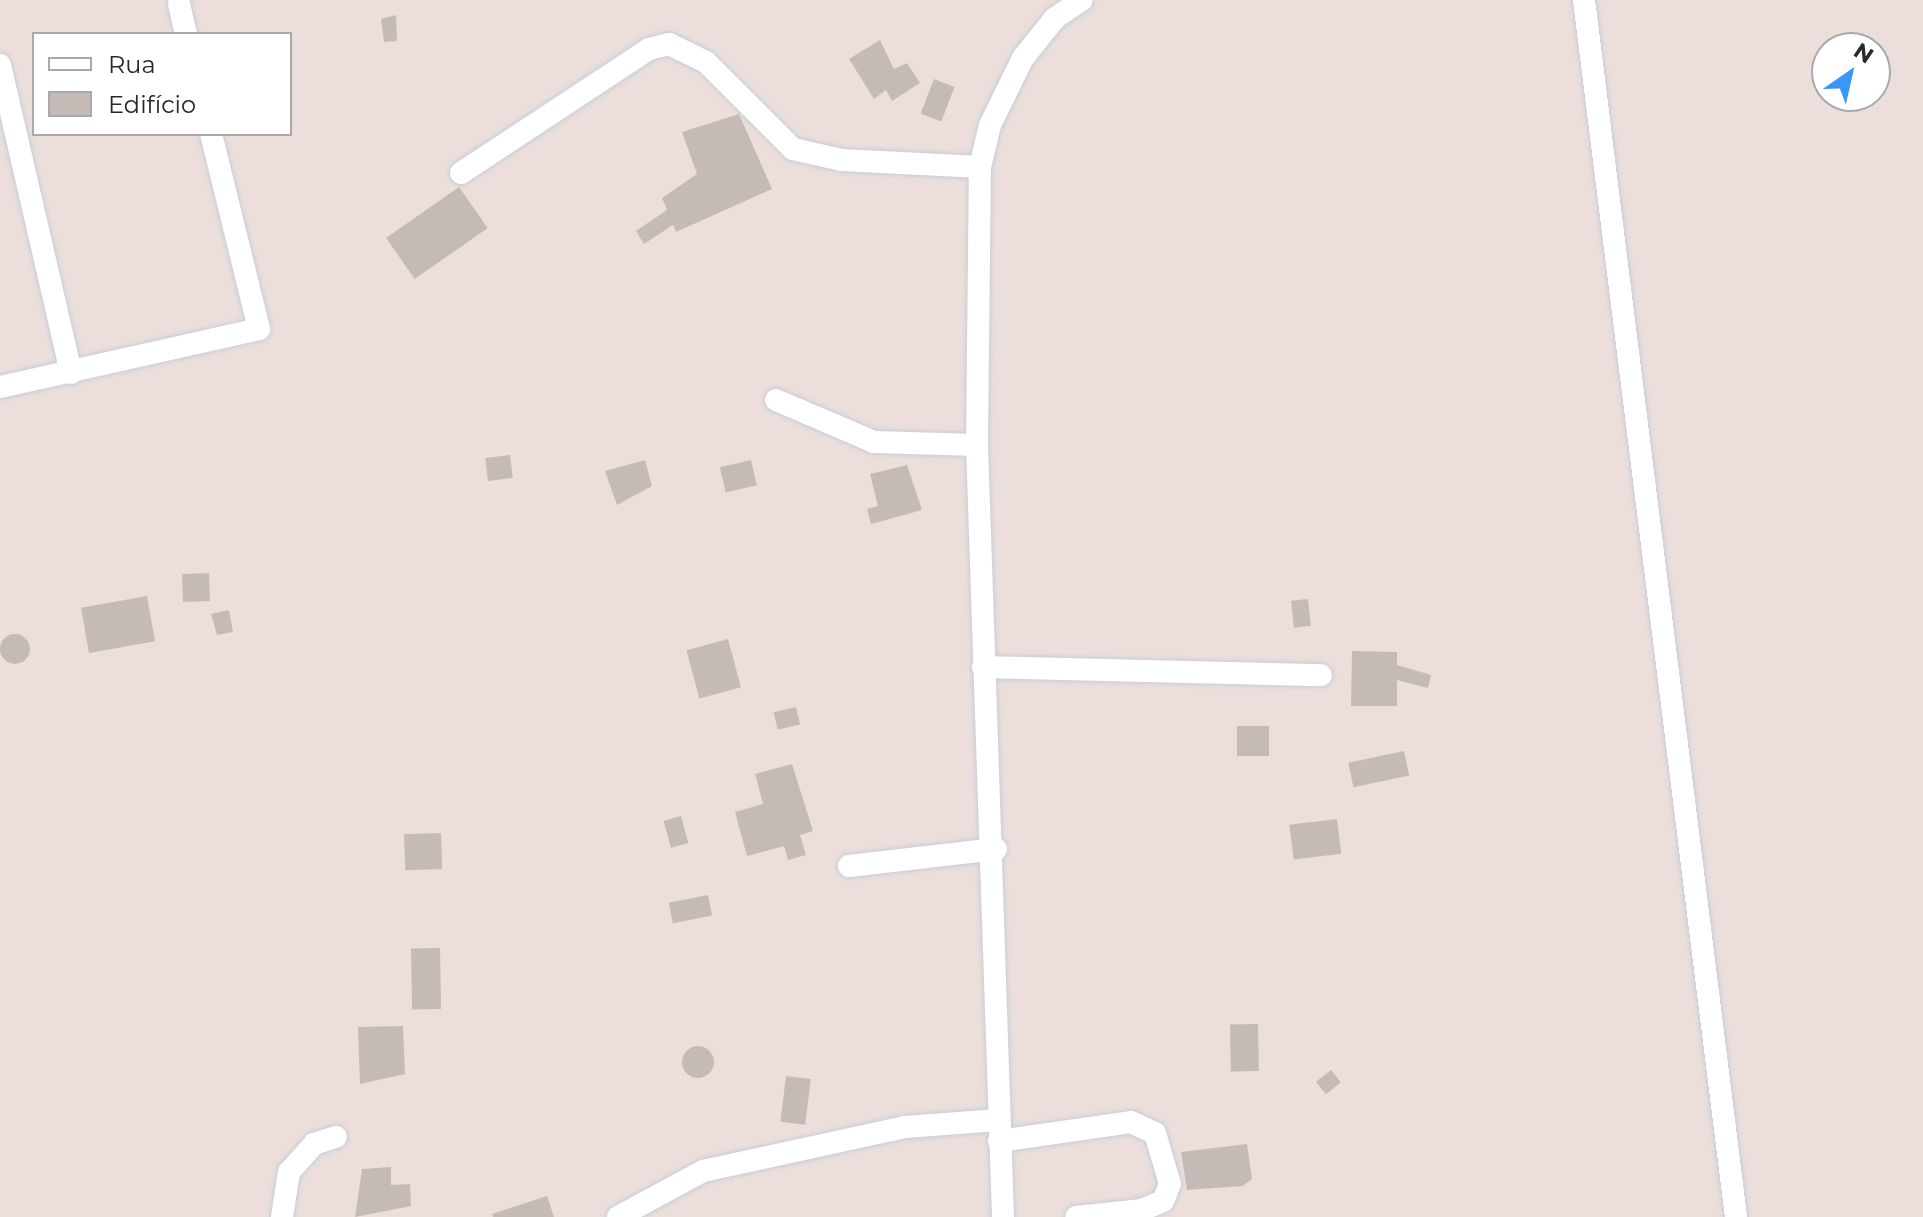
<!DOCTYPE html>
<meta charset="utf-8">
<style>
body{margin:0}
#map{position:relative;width:1923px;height:1217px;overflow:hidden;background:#ecdfdb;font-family:Montserrat,sans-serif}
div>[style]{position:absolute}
.building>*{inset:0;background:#c4bbb7;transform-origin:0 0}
.round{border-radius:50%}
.roads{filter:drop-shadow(0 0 2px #c6ced7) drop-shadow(0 0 2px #c6ced7)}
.minor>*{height:22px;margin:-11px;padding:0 11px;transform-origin:11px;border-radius:11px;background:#fff}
span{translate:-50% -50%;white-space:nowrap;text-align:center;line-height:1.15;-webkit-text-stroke:8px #fff;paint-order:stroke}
.legend{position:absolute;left:32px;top:32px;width:260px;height:104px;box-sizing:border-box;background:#fff;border:2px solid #a9a9a9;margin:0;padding:10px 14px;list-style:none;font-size:24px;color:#292929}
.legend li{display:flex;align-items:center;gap:16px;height:40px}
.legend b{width:40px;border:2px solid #a9a9a9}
.north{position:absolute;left:1811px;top:32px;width:80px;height:80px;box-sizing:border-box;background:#fff;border:2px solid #a9a9a9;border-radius:50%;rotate:34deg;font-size:22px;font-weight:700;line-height:32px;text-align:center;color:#292929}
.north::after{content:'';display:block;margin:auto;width:28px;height:36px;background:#3996fa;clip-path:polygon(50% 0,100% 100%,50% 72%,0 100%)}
</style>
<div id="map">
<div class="building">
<i style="clip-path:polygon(396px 15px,397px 41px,384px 42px,381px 19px)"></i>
<i style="clip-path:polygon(880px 40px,894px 69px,907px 63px,920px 83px,892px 101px,886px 90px,874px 99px,849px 59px)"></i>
<i style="left:934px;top:79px;width:22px;height:37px;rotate:21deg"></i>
<i style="clip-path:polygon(739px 114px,772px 189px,676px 232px,673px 225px,644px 244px,636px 231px,667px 210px,662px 198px,697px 174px,682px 132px)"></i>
<i style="left:459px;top:187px;width:50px;height:89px;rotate:55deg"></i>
<i style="left:510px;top:455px;width:23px;height:25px;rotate:83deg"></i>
<i style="clip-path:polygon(645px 460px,652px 486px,617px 505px,605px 471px)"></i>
<i style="left:751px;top:460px;width:26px;height:32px;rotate:77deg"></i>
<i style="clip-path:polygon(907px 465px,922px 510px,871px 524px,867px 509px,878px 506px,870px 474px)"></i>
<i style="left:209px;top:573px;width:28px;height:27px;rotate:88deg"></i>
<i style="left:147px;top:596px;width:46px;height:67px;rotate:80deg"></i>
<i style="left:1308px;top:599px;width:27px;height:17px;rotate:84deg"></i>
<i style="clip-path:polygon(229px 610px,233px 632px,217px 635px,211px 614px)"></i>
<i class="round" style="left:0;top:634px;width:30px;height:30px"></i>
<i style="left:728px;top:639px;width:50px;height:43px;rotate:75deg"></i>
<i style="clip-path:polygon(1352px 651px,1397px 652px,1397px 665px,1431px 675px,1428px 688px,1397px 680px,1397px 706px,1351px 706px)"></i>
<i style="left:796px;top:707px;width:18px;height:23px;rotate:77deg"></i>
<i style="left:1237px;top:726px;width:32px;height:30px"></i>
<i style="left:1404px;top:751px;width:25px;height:57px;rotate:78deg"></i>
<i style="clip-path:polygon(792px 764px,813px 831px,800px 835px,806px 855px,788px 860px,784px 846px,747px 856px,735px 812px,763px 804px,755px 774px)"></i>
<i style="left:681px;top:816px;width:28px;height:18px;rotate:75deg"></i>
<i style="left:1337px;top:819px;width:35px;height:48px;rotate:83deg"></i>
<i style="left:441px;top:833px;width:36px;height:37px;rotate:88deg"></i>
<i style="left:708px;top:895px;width:21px;height:40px;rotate:79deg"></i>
<i style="left:440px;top:948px;width:61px;height:29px;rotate:89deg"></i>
<i style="left:1258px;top:1024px;width:47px;height:28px;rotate:89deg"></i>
<i style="clip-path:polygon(403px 1026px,405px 1074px,360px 1084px,358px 1027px)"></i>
<i class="round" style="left:682px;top:1046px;width:32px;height:32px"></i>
<i style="left:1331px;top:1070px;width:16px;height:19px;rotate:52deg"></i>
<i style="left:786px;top:1076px;width:25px;height:46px;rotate:7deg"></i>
<i style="clip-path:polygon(1247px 1144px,1252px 1179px,1243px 1186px,1187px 1190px,1181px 1152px)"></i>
<i style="clip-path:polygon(391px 1167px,391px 1185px,410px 1184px,411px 1206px,355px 1217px,362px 1169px)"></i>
<i style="clip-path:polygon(547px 1196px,554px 1217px,493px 1217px,492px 1214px)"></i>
</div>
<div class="roads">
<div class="minor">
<i style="left:1584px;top:0;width:1226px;rotate:82.88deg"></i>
<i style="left:179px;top:4px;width:31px;rotate:77deg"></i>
<i style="left:0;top:65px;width:316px;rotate:77deg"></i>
<i style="left:461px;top:173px;width:225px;rotate:-33.4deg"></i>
<i style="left:649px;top:49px;width:21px;rotate:-14deg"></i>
<i style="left:669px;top:44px;width:41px;rotate:25.9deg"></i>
<i style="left:706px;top:62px;width:123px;rotate:45deg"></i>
<i style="left:793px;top:149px;width:50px;rotate:12.7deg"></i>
<i style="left:842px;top:160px;width:138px;rotate:2.9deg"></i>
<i style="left:0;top:387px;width:265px;rotate:-12.6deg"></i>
<i style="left:259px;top:329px;width:201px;rotate:-103.8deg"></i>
<i style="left:776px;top:400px;width:107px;rotate:23.2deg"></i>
<i style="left:874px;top:442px;width:103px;rotate:1.7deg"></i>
<i style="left:983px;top:667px;width:338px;rotate:1.4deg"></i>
<i style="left:849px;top:866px;width:148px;rotate:-6.6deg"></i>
<i style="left:999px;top:1141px;width:133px;rotate:-8.2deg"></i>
<i style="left:1131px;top:1122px;width:26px;rotate:25deg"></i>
<i style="left:1155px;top:1133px;width:53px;rotate:73.6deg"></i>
<i style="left:1170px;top:1184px;width:18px;rotate:112deg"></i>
<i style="left:1163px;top:1201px;width:23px;rotate:157deg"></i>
<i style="left:1142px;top:1210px;width:66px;rotate:173.9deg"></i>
<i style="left:282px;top:1217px;width:46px;rotate:-81.2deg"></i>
<i style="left:289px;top:1172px;width:38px;rotate:-48deg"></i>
<i style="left:314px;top:1144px;width:23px;rotate:-18deg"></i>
<i style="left:618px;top:1217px;width:97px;rotate:-28.4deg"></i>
<i style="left:703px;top:1171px;width:207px;rotate:-12.3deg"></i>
<i style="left:905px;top:1127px;width:93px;rotate:-4.3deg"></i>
<i style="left:1003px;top:1217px;width:772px;rotate:-91.93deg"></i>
<i style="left:977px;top:445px;width:278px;rotate:-89.4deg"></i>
<i style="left:980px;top:167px;width:43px;rotate:-76.6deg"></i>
<i style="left:990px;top:125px;width:75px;rotate:-63.8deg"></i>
<i style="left:1023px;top:58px;width:51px;rotate:-51.3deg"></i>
<i style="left:1055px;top:18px;width:32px;rotate:-34deg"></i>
</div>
</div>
<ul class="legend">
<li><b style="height:10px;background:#fff"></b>Rua</li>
<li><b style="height:22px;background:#c4bbb7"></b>Edifício</li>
</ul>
<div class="north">N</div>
</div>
